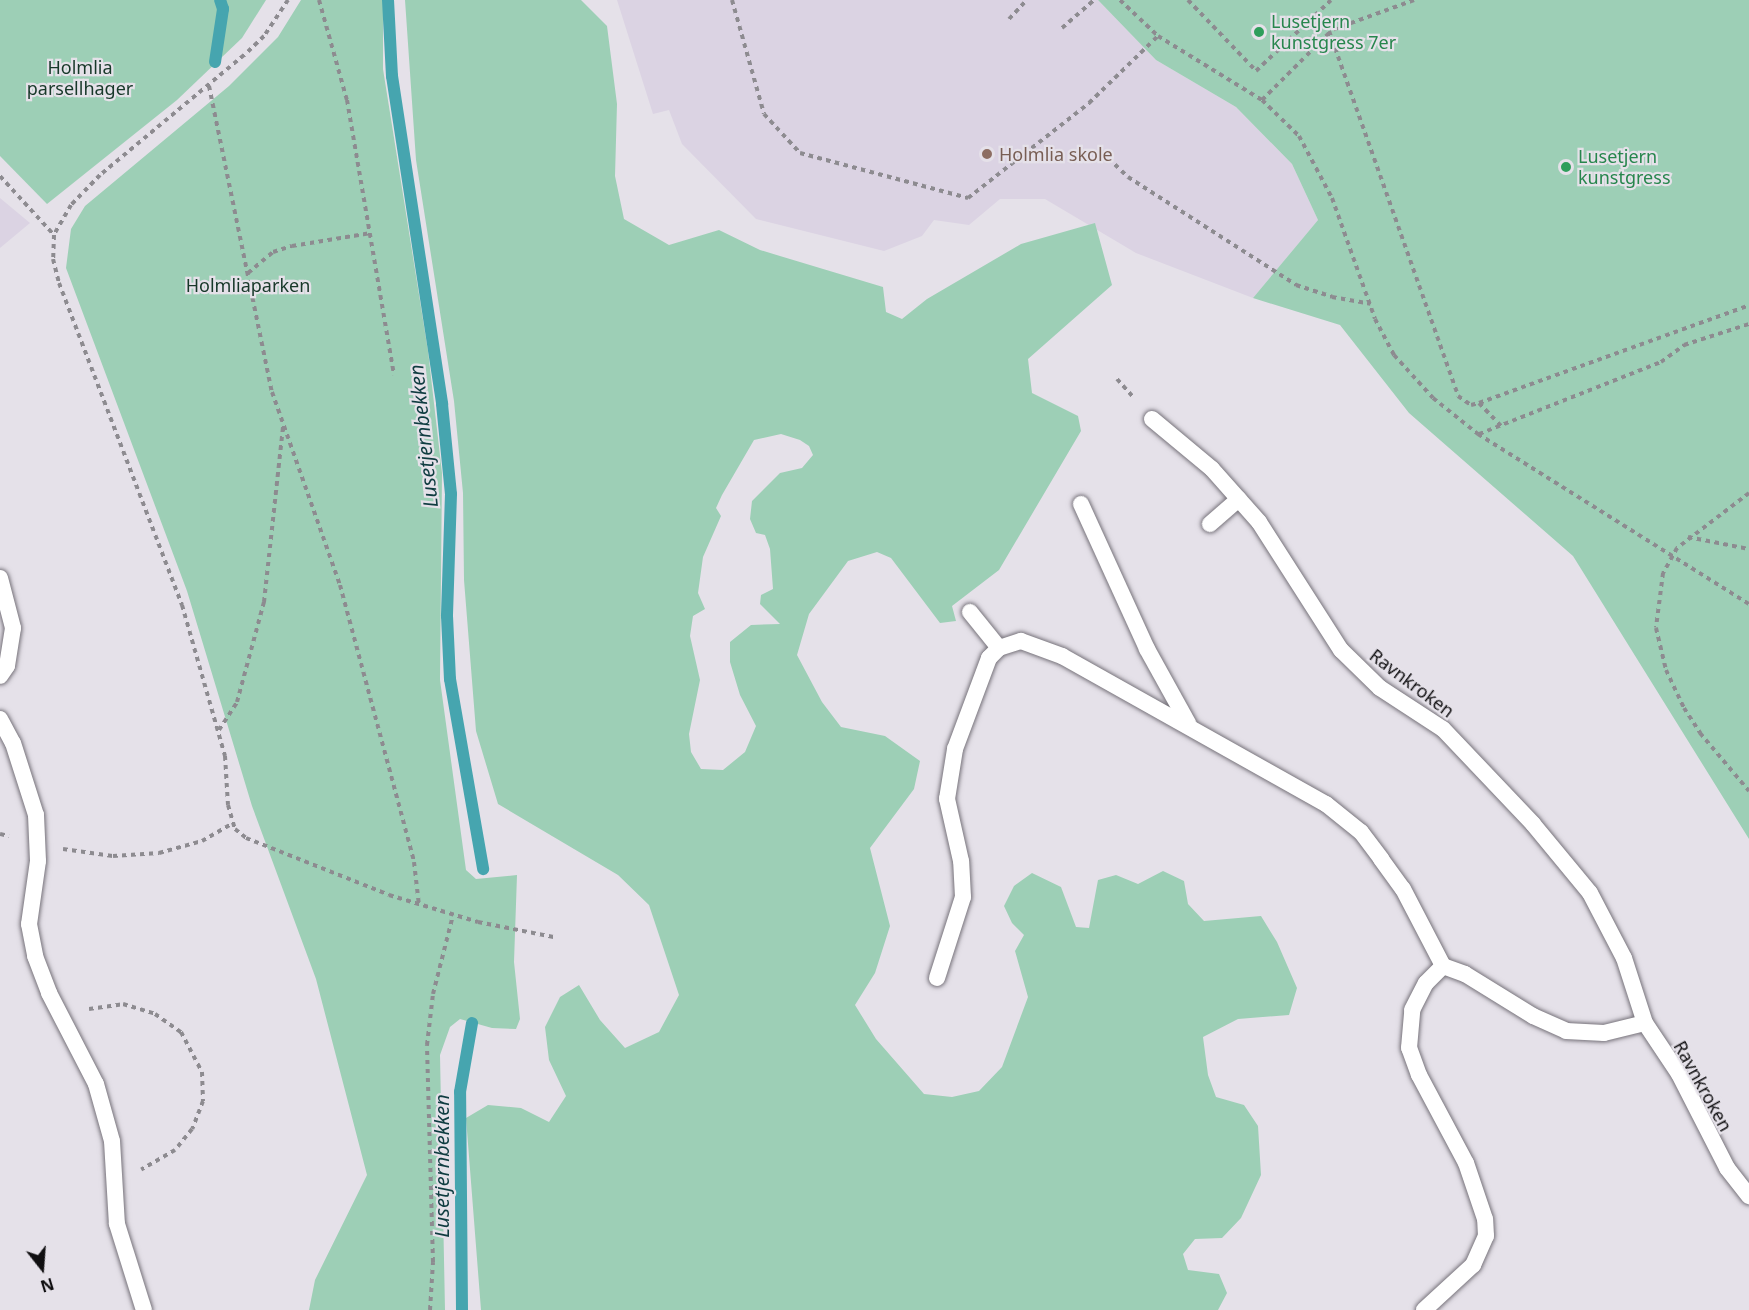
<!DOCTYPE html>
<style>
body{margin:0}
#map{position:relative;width:1749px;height:1310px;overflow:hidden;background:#e5e1e9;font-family:"Noto Sans",sans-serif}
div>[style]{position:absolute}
.built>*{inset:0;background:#dbd3e3}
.green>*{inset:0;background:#9dcfb6}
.stream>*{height:12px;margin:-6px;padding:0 6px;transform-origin:6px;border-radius:6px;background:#46a5af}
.path>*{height:4px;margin-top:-2px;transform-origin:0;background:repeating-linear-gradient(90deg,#8d8b90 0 4.5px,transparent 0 9px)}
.roads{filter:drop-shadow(0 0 2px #77737b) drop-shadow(0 0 2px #77737b)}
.lane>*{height:16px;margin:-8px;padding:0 8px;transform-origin:8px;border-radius:8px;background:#fff}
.dots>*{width:16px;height:16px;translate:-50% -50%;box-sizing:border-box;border:3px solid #e5e1e9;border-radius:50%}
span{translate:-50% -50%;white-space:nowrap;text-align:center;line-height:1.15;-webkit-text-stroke:4.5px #e5e1e9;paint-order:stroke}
.leisure-label{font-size:18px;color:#27864d}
.left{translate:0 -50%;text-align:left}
.park-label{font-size:18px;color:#173829}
.education-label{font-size:18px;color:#785e54}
.street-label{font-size:18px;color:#100f11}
.water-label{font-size:20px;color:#0f3c40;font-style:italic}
.north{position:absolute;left:12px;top:1238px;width:60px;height:60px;-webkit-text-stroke:4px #e5e1e9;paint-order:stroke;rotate:163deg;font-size:16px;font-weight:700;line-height:24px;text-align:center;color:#100f11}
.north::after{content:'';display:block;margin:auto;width:21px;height:27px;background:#100f11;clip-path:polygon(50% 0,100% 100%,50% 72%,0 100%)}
</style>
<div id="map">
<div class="built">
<i style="clip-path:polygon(617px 0,1098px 0,1156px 60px,1236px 107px,1292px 164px,1318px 220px,1253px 298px,1136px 253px,1045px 199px,1000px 199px,969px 225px,934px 220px,922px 236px,884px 251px,756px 219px,682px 144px,669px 110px,653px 114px)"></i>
<i style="clip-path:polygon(0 198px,30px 223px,0 248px)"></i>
</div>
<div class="green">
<i style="clip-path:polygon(0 0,266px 0,242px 38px,177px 100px,47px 204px,0 156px)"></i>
<i style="clip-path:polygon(301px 0,383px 0,383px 69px,428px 351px,442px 473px,440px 680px,466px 870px,476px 879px,517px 875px,514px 962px,520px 1019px,516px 1029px,492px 1028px,460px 1019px,450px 1027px,440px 1055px,445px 1310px,309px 1310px,315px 1280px,367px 1175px,316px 979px,252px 806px,187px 591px,66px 268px,71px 229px,85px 206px,229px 86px,278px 37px)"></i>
<i style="clip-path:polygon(evenodd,405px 0,581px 0,607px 26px,617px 104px,615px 176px,624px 219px,669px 245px,719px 230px,760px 250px,883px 287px,886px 312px,902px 319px,927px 299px,1021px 244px,1095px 223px,1112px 285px,1028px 359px,1032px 393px,1078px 416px,1081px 431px,999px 570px,952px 606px,956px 621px,940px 623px,891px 558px,877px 552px,848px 561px,809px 614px,797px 655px,822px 702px,841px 727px,885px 736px,920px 761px,914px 789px,870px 848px,890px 926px,875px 973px,855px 1005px,876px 1039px,924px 1094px,952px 1097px,979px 1091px,1002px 1067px,1028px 997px,1015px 951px,1024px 935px,1012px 923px,1004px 906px,1014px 886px,1032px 873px,1061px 887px,1076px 927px,1089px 928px,1098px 880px,1116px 875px,1138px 884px,1163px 871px,1184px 881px,1188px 904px,1204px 921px,1261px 916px,1277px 942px,1297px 988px,1289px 1015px,1238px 1019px,1203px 1037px,1208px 1075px,1216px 1097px,1244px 1105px,1258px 1126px,1261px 1175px,1241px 1218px,1222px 1238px,1195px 1239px,1183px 1254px,1188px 1270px,1219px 1274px,1227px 1293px,1218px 1310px,481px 1310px,466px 1118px,488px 1105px,521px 1108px,549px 1122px,566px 1096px,549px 1060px,545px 1027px,560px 997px,579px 985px,600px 1020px,625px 1048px,659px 1032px,679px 995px,649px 905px,618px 875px,498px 804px,476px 731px,464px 580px,463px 493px,454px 401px,416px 160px,405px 0,781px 434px,800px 440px,809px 446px,813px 455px,802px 468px,780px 473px,752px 501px,750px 519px,756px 533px,765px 535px,770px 549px,773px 589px,761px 595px,760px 604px,780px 624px,751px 625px,730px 642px,730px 662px,740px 695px,756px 726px,745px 752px,723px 770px,701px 769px,691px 752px,689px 734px,700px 680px,690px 636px,693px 616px,705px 609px,698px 593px,703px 557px,721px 516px,716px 508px,722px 495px,754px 440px,781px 434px)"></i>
<i style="clip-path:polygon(1098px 0,1749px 0,1749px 839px,1573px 556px,1409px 413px,1340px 325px,1253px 298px,1318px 220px,1292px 164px,1236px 107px,1156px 60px)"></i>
</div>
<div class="stream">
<i style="left:388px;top:0;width:76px;rotate:87deg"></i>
<i style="left:392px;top:76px;width:332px;rotate:81.3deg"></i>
<i style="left:442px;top:404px;width:90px;rotate:84.3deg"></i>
<i style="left:451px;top:494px;width:122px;rotate:91.9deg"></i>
<i style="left:447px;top:616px;width:63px;rotate:87.3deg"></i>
<i style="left:450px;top:679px;width:193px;rotate:80.1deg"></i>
<i style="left:215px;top:62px;width:54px;rotate:-81.4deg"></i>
<i style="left:223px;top:9px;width:9px;rotate:-108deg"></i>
<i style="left:462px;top:1310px;width:218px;rotate:-90.5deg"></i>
<i style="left:460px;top:1092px;width:70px;rotate:-80.1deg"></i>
</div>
<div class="path">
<i style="left:288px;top:0;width:43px;rotate:123.7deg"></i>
<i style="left:264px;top:36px;width:28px;rotate:136deg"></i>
<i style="left:244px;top:55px;width:187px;rotate:140.2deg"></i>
<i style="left:100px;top:175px;width:42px;rotate:134deg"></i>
<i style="left:71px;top:205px;width:34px;rotate:120deg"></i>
<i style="left:54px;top:235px;width:24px;rotate:92deg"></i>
<i style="left:53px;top:259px;width:25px;rotate:76deg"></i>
<i style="left:59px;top:283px;width:345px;rotate:69.1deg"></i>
<i style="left:182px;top:605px;width:157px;rotate:74.1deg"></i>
<i style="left:225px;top:756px;width:49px;rotate:86.5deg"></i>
<i style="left:228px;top:805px;width:25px;rotate:74deg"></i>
<i style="left:235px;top:829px;width:14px;rotate:39deg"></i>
<i style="left:246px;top:838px;width:154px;rotate:21.7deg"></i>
<i style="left:389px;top:895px;width:93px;rotate:16.9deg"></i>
<i style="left:478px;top:922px;width:77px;rotate:11.2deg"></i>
<i style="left:319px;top:0;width:104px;rotate:74.4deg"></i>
<i style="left:347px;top:100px;width:279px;rotate:80.3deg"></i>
<i style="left:732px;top:0;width:118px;rotate:74.3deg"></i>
<i style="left:764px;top:114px;width:53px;rotate:47.3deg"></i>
<i style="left:800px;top:153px;width:174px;rotate:15deg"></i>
<i style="left:968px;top:198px;width:154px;rotate:-38.1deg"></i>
<i style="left:1089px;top:103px;width:96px;rotate:-44.2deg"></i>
<i style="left:1120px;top:0;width:52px;rotate:43.5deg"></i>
<i style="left:1158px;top:36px;width:122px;rotate:31.6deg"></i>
<i style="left:1262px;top:100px;width:52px;rotate:44.2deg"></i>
<i style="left:1299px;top:136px;width:70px;rotate:62deg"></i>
<i style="left:1332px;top:198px;width:128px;rotate:70.4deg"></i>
<i style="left:1375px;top:319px;width:41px;rotate:62.2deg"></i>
<i style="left:1394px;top:355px;width:58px;rotate:47.8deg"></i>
<i style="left:1433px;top:398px;width:58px;rotate:38.7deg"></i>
<i style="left:1478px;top:434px;width:320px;rotate:32.1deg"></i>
<i style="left:1188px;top:0;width:98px;rotate:46.2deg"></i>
<i style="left:1256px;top:71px;width:103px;rotate:-43.4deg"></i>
<i style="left:1414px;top:0;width:90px;rotate:160deg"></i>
<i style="left:1329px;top:31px;width:387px;rotate:70.5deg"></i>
<i style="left:1458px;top:396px;width:16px;rotate:35deg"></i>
<i style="left:1471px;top:405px;width:8px;rotate:-14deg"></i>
<i style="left:1479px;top:403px;width:287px;rotate:-19.9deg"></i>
<i style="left:1009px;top:19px;width:26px;rotate:-47deg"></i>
<i style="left:1062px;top:28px;width:43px;rotate:-41.2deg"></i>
<i style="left:209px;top:86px;width:312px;rotate:78.4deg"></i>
<i style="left:272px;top:392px;width:205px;rotate:70.6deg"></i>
<i style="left:340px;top:585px;width:287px;rotate:75deg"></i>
<i style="left:414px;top:862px;width:43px;rotate:83.4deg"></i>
<i style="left:1262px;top:100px;width:95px;rotate:-45deg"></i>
<i style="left:1102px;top:152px;width:36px;rotate:44deg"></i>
<i style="left:1128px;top:177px;width:200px;rotate:32.7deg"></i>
<i style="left:1296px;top:285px;width:38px;rotate:18deg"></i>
<i style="left:1332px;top:297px;width:39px;rotate:10deg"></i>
<i style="left:0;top:176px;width:80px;rotate:47.5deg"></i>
<i style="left:248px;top:273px;width:33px;rotate:-40deg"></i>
<i style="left:273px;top:252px;width:20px;rotate:-18deg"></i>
<i style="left:292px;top:246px;width:80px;rotate:-9.3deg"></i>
<i style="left:1117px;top:379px;width:25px;rotate:48deg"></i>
<i style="left:1479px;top:403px;width:32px;rotate:46deg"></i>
<i style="left:1479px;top:434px;width:196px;rotate:-21.6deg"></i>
<i style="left:1661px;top:362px;width:29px;rotate:-36deg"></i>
<i style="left:1684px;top:345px;width:68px;rotate:-17.9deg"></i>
<i style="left:1749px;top:493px;width:91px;rotate:142.6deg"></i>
<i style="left:1677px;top:548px;width:29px;rotate:119deg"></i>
<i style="left:1663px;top:573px;width:55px;rotate:97.3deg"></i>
<i style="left:1656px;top:628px;width:43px;rotate:76.6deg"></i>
<i style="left:1666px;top:670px;width:42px;rotate:64.7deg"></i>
<i style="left:1684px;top:708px;width:30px;rotate:57deg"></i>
<i style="left:1700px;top:733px;width:76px;rotate:49.8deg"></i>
<i style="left:1688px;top:537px;width:62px;rotate:11.1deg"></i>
<i style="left:219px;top:730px;width:33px;rotate:-57deg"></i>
<i style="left:237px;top:702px;width:104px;rotate:-74.9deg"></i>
<i style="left:264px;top:602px;width:177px;rotate:-83.8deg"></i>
<i style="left:0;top:834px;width:9px;rotate:13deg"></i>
<i style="left:63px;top:849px;width:50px;rotate:8deg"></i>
<i style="left:113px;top:856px;width:46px;rotate:-3.7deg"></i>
<i style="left:159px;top:853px;width:45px;rotate:-15.6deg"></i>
<i style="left:202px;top:841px;width:34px;rotate:-30deg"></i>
<i style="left:89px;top:1009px;width:34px;rotate:-8deg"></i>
<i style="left:123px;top:1004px;width:34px;rotate:17deg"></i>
<i style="left:155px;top:1014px;width:32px;rotate:35deg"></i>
<i style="left:181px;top:1032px;width:45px;rotate:62.3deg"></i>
<i style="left:202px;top:1072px;width:29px;rotate:88deg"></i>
<i style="left:203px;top:1101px;width:30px;rotate:111deg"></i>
<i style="left:192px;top:1129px;width:27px;rotate:129deg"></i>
<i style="left:175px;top:1150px;width:39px;rotate:150deg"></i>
<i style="left:430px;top:1310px;width:48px;rotate:-86.4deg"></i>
<i style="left:433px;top:1262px;width:217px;rotate:-91.6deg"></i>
<i style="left:427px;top:1045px;width:51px;rotate:-83.3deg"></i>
<i style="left:433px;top:994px;width:81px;rotate:-75.8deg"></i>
</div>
<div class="roads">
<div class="lane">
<i style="left:1152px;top:419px;width:78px;rotate:39.8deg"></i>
<i style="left:1212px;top:469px;width:71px;rotate:48.4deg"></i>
<i style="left:1259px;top:522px;width:152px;rotate:57.4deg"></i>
<i style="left:1341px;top:650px;width:54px;rotate:44.3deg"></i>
<i style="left:1380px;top:688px;width:75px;rotate:33.1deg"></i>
<i style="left:1443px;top:729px;width:131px;rotate:46.5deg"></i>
<i style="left:1533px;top:824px;width:89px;rotate:50.4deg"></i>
<i style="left:1590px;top:893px;width:73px;rotate:62.4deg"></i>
<i style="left:1624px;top:958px;width:68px;rotate:72.1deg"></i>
<i style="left:1645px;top:1023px;width:61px;rotate:56.3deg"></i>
<i style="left:1679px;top:1074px;width:106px;rotate:62.9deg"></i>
<i style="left:1727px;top:1168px;width:36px;rotate:52deg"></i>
<i style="left:1081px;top:504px;width:159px;rotate:65.5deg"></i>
<i style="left:1147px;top:649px;width:85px;rotate:61deg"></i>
<i style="left:1210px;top:524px;width:38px;rotate:-41deg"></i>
<i style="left:0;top:578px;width:52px;rotate:75.4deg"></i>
<i style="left:13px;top:628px;width:38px;rotate:99deg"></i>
<i style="left:7px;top:666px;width:12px;rotate:125deg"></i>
<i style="left:970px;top:612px;width:46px;rotate:51.1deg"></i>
<i style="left:0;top:719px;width:27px;rotate:62deg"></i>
<i style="left:13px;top:743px;width:76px;rotate:72.3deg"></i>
<i style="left:36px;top:815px;width:46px;rotate:87.5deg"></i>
<i style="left:38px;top:861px;width:64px;rotate:98.1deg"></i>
<i style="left:29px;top:924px;width:33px;rotate:79deg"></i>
<i style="left:35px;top:956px;width:40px;rotate:69deg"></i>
<i style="left:49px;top:993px;width:102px;rotate:62.7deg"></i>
<i style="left:96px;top:1084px;width:59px;rotate:74.3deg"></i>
<i style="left:112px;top:1141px;width:83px;rotate:86.6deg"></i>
<i style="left:117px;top:1224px;width:90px;rotate:72.6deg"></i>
<i style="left:937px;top:978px;width:85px;rotate:-72.2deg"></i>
<i style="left:963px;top:897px;width:36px;rotate:-93deg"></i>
<i style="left:961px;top:861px;width:64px;rotate:-102.7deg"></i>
<i style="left:947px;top:799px;width:51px;rotate:-80.9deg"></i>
<i style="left:955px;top:749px;width:97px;rotate:-69.5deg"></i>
<i style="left:989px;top:658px;width:14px;rotate:-45deg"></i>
<i style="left:999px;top:648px;width:23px;rotate:-18deg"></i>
<i style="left:1021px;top:641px;width:44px;rotate:20.1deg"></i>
<i style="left:1062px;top:656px;width:303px;rotate:29.3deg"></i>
<i style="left:1326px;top:804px;width:45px;rotate:38.7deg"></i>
<i style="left:1361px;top:832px;width:34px;rotate:53deg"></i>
<i style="left:1381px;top:859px;width:37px;rotate:54deg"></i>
<i style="left:1403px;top:889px;width:87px;rotate:62.5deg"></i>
<i style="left:1443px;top:966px;width:23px;rotate:20deg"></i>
<i style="left:1465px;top:974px;width:80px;rotate:31.7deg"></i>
<i style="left:1533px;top:1016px;width:36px;rotate:24deg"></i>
<i style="left:1566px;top:1031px;width:38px;rotate:3deg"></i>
<i style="left:1604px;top:1033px;width:42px;rotate:-13.7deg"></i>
<i style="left:1424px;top:1310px;width:67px;rotate:-42.6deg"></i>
<i style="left:1473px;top:1265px;width:32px;rotate:-66deg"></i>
<i style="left:1486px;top:1236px;width:17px;rotate:-93deg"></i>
<i style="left:1485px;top:1219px;width:59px;rotate:-108.7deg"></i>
<i style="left:1466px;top:1163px;width:100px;rotate:-118.1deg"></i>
<i style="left:1419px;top:1075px;width:29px;rotate:-110deg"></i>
<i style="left:1409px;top:1048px;width:38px;rotate:-85deg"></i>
<i style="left:1412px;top:1010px;width:30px;rotate:-63deg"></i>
<i style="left:1426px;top:983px;width:24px;rotate:-45deg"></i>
</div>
</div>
<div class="dots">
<i style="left:1259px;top:32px;background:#2e9e5b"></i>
<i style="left:987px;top:154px;background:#8d6e63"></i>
<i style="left:1566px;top:167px;background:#2e9e5b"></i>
</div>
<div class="leisure-label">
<span class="left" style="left:1271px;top:32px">Lusetjern<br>kunstgress 7er</span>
<span class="left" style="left:1578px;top:167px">Lusetjern<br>kunstgress</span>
</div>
<div class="park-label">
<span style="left:80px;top:78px">Holmlia<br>parsellhager</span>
<span style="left:248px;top:285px">Holmliaparken</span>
</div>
<div class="education-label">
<span class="left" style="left:999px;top:154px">Holmlia skole</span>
</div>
<div class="street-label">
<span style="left:1412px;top:683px;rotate:37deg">Ravnkroken</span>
<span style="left:1703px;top:1086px;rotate:61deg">Ravnkroken</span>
</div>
<div class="water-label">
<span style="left:423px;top:436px;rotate:-96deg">Lusetjernbekken</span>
<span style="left:441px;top:1166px;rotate:-90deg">Lusetjernbekken</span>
</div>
<div class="north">N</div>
</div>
